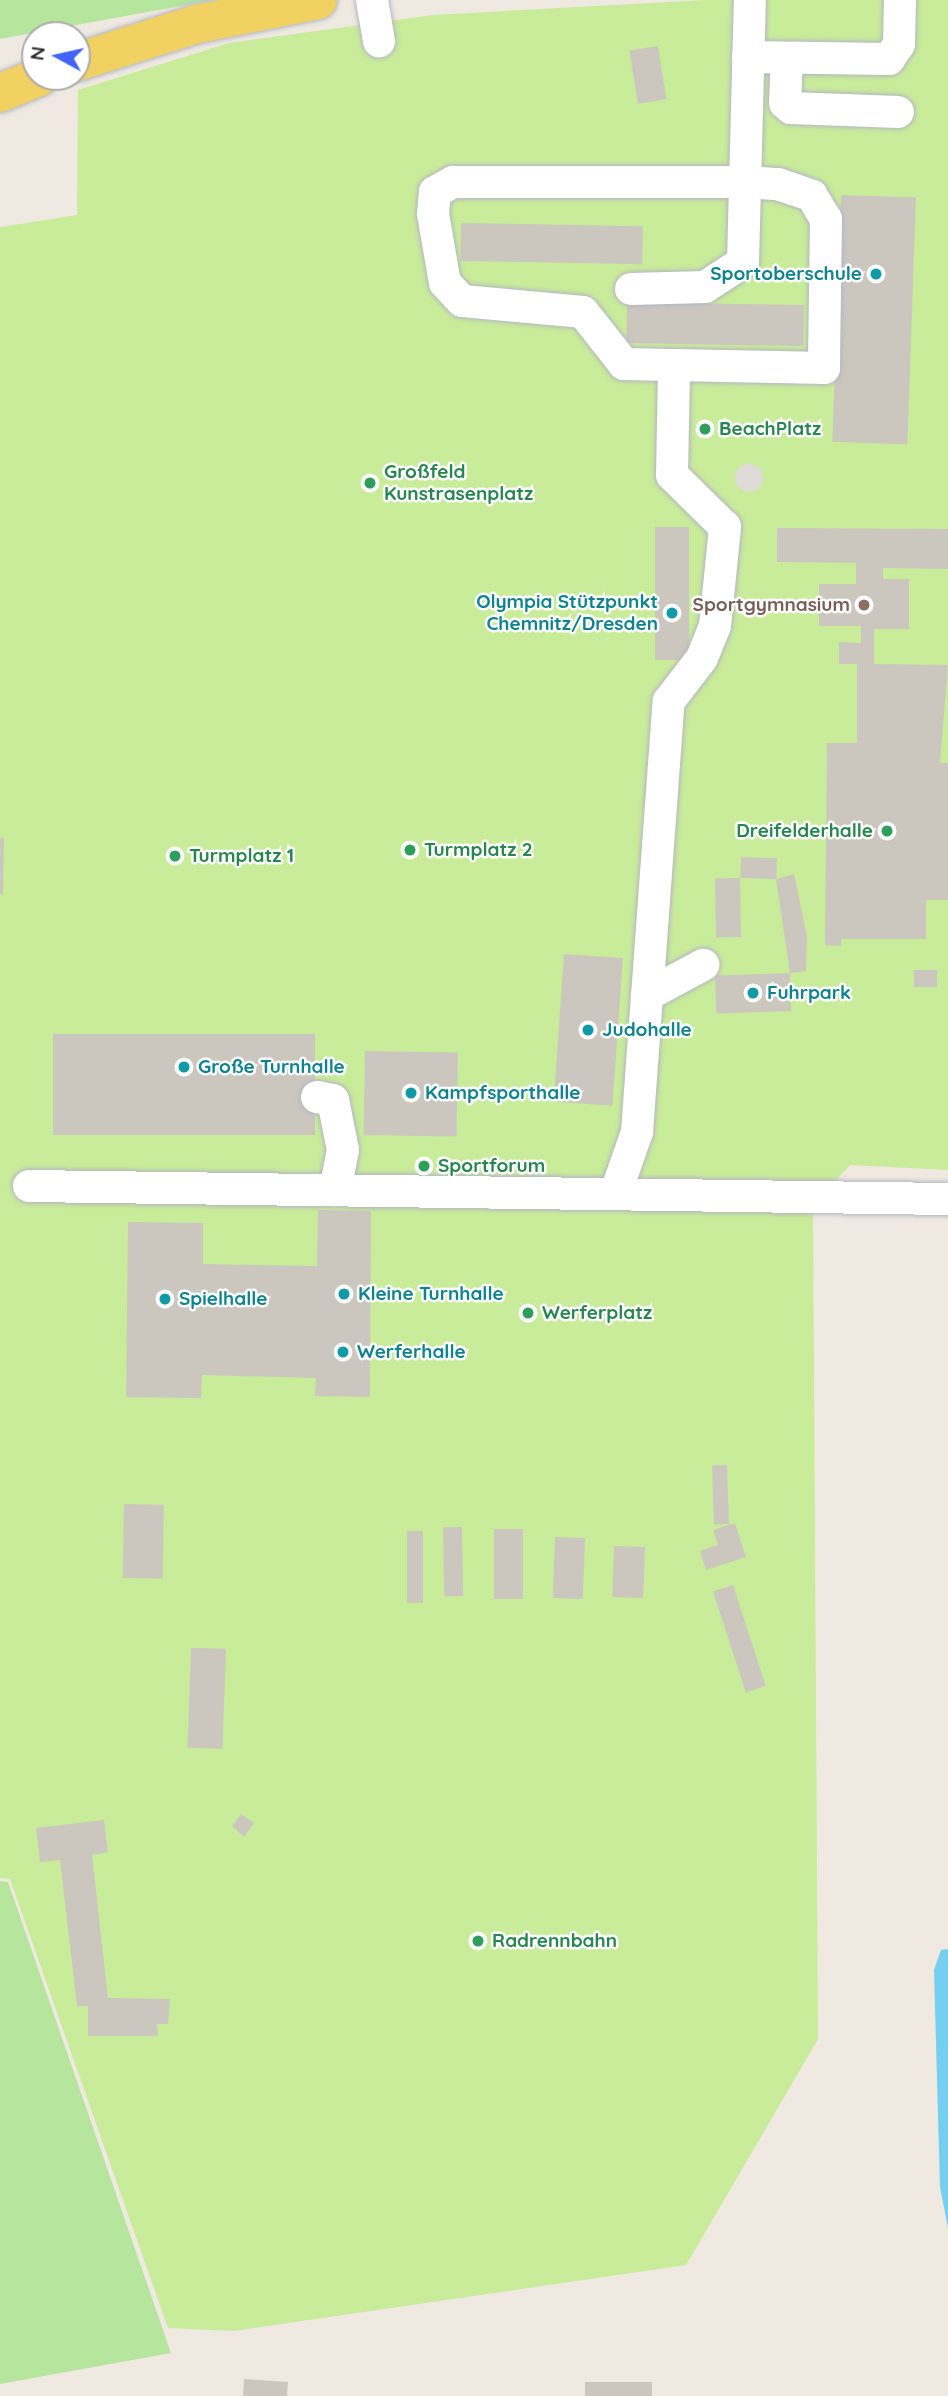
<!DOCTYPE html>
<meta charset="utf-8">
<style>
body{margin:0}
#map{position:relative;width:948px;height:2396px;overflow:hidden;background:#efe9e1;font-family:Quicksand,sans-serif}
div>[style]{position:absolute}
.green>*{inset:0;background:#b6e59e}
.pitch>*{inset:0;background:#c9ec9a}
.plaza>*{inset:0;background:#dfdcd8}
.round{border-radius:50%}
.water>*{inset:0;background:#75cff0}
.building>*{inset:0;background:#cbc7bf;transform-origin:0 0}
.roads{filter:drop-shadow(0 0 2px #b4b7c1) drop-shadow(0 0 2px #b4b7c1)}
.minor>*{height:32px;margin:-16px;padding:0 16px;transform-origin:16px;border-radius:16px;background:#fff}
.major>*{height:38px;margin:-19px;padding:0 19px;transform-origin:19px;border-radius:19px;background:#f2d163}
.dots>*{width:19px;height:19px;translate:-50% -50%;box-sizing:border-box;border:4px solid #fff;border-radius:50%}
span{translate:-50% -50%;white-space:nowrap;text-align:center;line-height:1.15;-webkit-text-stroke:5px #fff;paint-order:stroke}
.culture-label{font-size:19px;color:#0d838f;font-weight:700}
.right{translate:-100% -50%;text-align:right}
.left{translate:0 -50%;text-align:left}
.leisure-label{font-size:19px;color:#27864d;font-weight:700}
.education-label{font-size:19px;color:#785e54;font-weight:700}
.north{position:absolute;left:21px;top:21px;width:70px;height:70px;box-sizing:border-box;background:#fff;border:2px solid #ababab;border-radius:50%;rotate:278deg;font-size:19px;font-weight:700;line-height:28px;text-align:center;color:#2e2e2e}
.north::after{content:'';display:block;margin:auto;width:24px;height:32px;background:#4264fb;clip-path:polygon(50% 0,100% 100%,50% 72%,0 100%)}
</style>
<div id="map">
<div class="green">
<i style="clip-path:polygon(0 0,213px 0,0 39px)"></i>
<i style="clip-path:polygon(0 1881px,8px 1882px,171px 2353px,0 2384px)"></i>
</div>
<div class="pitch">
<i style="clip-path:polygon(705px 0,948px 0,948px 1170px,850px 1165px,813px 1205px,818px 2039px,686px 2265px,234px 2331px,168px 2328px,10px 1879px,0 1878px,0 227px,77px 215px,78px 90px,229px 43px,433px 15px)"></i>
</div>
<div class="plaza">
<i class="round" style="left:735px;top:464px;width:28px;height:28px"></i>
</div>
<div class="water">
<i style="clip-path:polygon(948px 1949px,948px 2228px,940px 2187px,934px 1970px,941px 1950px)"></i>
</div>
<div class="building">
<i style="left:658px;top:46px;width:54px;height:29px;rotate:81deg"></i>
<i style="left:841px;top:195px;width:75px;height:247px;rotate:2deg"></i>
<i style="left:461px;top:223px;width:182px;height:38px;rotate:1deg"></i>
<i style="left:627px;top:302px;width:177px;height:41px;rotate:1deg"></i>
<i style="left:655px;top:527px;width:34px;height:133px"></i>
<i style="clip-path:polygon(777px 528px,948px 529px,948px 569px,883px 568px,883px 579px,909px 579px,909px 629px,874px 629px,874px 664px,948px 665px,940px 763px,948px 763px,948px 900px,926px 900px,926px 939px,841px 939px,841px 946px,825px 945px,827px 743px,857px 743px,857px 664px,839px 664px,839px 642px,861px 643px,861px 626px,819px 626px,819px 584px,856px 584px,856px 563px,777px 562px)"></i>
<i style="clip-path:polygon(0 838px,4px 838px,3px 895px,0 894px)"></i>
<i style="left:741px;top:857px;width:36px;height:21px;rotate:2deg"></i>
<i style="clip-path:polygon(794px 874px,807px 936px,806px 971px,790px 973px,776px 879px)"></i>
<i style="left:740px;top:878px;width:59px;height:25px;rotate:89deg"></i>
<i style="left:564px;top:954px;width:59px;height:148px;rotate:4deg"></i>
<i style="left:914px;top:970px;width:23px;height:17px"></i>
<i style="left:790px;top:973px;width:38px;height:75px;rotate:88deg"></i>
<i style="left:53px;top:1034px;width:262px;height:101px"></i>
<i style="left:365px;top:1051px;width:93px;height:84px;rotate:1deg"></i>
<i style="clip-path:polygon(318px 1210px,371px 1211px,370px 1397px,315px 1396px,316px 1378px,202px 1375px,201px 1398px,126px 1397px,128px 1222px,203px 1223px,203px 1264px,317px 1266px)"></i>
<i style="left:727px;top:1465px;width:59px;height:15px;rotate:88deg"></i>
<i style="left:124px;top:1504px;width:40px;height:74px;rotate:1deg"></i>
<i style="clip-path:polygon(735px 1523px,746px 1557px,706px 1570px,700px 1551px,718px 1545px,713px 1530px)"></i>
<i style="left:462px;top:1527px;width:69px;height:19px;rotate:89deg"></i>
<i style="left:494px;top:1529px;width:29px;height:70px"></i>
<i style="left:407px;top:1531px;width:16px;height:72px"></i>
<i style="left:555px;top:1537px;width:30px;height:61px;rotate:2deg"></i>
<i style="left:614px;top:1546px;width:31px;height:51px;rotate:2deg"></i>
<i style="left:733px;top:1585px;width:106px;height:21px;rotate:72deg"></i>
<i style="left:226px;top:1649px;width:100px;height:35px;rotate:92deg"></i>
<i style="clip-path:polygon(241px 1814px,254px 1823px,244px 1837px,232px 1826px)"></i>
<i style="clip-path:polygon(104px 1820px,108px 1852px,92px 1855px,108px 1998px,170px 1999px,168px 2024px,157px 2024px,158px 2036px,88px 2036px,88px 2006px,77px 2006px,60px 1860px,40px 1862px,36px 1828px)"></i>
<i style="clip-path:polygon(244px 2379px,288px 2382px,287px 2396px,243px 2396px)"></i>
<i style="left:652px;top:2382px;width:14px;height:67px;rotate:90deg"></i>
</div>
<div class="roads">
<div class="minor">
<i style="left:372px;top:0;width:42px;rotate:80.3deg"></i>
<i style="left:748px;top:57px;width:141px;rotate:0.8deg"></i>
<i style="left:889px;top:59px;width:18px;rotate:-56deg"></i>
<i style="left:899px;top:44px;width:44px;rotate:-88.7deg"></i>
<i style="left:787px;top:59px;width:44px;rotate:92.6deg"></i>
<i style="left:785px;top:103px;width:8px;rotate:40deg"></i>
<i style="left:791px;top:108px;width:107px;rotate:2.1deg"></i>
<i style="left:453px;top:182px;width:293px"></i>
<i style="left:746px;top:182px;width:32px;rotate:4deg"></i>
<i style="left:778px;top:184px;width:36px;rotate:19deg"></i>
<i style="left:812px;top:196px;width:27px;rotate:59deg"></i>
<i style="left:826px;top:219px;width:149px;rotate:90.8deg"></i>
<i style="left:824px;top:368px;width:200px;rotate:-178.9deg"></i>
<i style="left:624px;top:364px;width:66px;rotate:-128.3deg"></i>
<i style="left:583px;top:312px;width:121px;rotate:-174.8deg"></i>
<i style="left:462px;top:301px;width:25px;rotate:-133deg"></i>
<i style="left:445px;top:283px;width:70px;rotate:-99.9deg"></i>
<i style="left:433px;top:214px;width:22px;rotate:-85deg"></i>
<i style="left:435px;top:192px;width:21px;rotate:-29deg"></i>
<i style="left:631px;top:289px;width:74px;rotate:-1.5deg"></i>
<i style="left:705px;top:287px;width:45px;rotate:-33.3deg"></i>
<i style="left:743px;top:262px;width:262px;rotate:-88.5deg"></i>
<i style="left:647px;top:995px;width:64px;rotate:-28.2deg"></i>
<i style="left:317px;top:1097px;width:16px;rotate:11deg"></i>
<i style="left:333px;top:1100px;width:51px;rotate:78.7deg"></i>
<i style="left:343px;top:1150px;width:41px;rotate:101.3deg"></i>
<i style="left:29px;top:1186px;width:919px;rotate:0.81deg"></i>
<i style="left:616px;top:1192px;width:64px;rotate:-70.7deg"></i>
<i style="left:637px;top:1132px;width:432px;rotate:-85.8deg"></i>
<i style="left:669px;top:701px;width:54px;rotate:-52.5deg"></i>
<i style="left:702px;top:658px;width:35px;rotate:-68deg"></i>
<i style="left:715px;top:626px;width:100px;rotate:-84.2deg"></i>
<i style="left:725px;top:527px;width:74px;rotate:-135.5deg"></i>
<i style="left:672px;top:475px;width:109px;rotate:-88.9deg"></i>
</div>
<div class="major">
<i style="left:77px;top:62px;width:126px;rotate:-17.6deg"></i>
<i style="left:197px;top:24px;width:123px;rotate:-11.2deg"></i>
<i style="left:0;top:93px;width:42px;rotate:-22.3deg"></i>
</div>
</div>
<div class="dots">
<i style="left:876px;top:274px;background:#0f9aa8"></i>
<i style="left:705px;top:429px;background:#2e9e5b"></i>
<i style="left:370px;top:483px;background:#2e9e5b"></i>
<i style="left:864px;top:605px;background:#8d6e63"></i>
<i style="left:672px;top:613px;background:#0f9aa8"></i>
<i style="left:887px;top:831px;background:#2e9e5b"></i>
<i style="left:410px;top:850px;background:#2e9e5b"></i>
<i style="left:175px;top:856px;background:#2e9e5b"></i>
<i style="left:753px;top:993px;background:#0f9aa8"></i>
<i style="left:588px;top:1030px;background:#0f9aa8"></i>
<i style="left:184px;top:1067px;background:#0f9aa8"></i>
<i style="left:411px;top:1093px;background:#0f9aa8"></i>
<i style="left:424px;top:1166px;background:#2e9e5b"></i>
<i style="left:344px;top:1294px;background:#0f9aa8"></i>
<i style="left:165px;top:1299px;background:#0f9aa8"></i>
<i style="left:528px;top:1313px;background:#2e9e5b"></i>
<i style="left:343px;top:1352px;background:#0f9aa8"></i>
<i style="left:478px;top:1941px;background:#2e9e5b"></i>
</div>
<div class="culture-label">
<span class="right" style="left:862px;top:274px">Sportoberschule</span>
<span class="right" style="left:658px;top:613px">Olympia Stützpunkt<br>Chemnitz/Dresden</span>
<span class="left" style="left:767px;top:993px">Fuhrpark</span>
<span class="left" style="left:602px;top:1030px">Judohalle</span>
<span class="left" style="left:198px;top:1067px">Große Turnhalle</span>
<span class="left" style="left:425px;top:1093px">Kampfsporthalle</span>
<span class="left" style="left:358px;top:1294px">Kleine Turnhalle</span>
<span class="left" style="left:179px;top:1299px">Spielhalle</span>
<span class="left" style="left:357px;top:1352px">Werferhalle</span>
</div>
<div class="leisure-label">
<span class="left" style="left:719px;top:429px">BeachPlatz</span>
<span class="left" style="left:384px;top:483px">Großfeld<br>Kunstrasenplatz</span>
<span class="right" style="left:873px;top:831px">Dreifelderhalle</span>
<span class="left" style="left:424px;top:850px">Turmplatz 2</span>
<span class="left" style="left:189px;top:856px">Turmplatz 1</span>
<span class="left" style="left:438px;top:1166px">Sportforum</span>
<span class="left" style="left:542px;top:1313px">Werferplatz</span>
<span class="left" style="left:492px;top:1941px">Radrennbahn</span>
</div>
<div class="education-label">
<span class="right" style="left:850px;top:605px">Sportgymnasium</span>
</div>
<div class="north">N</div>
</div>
